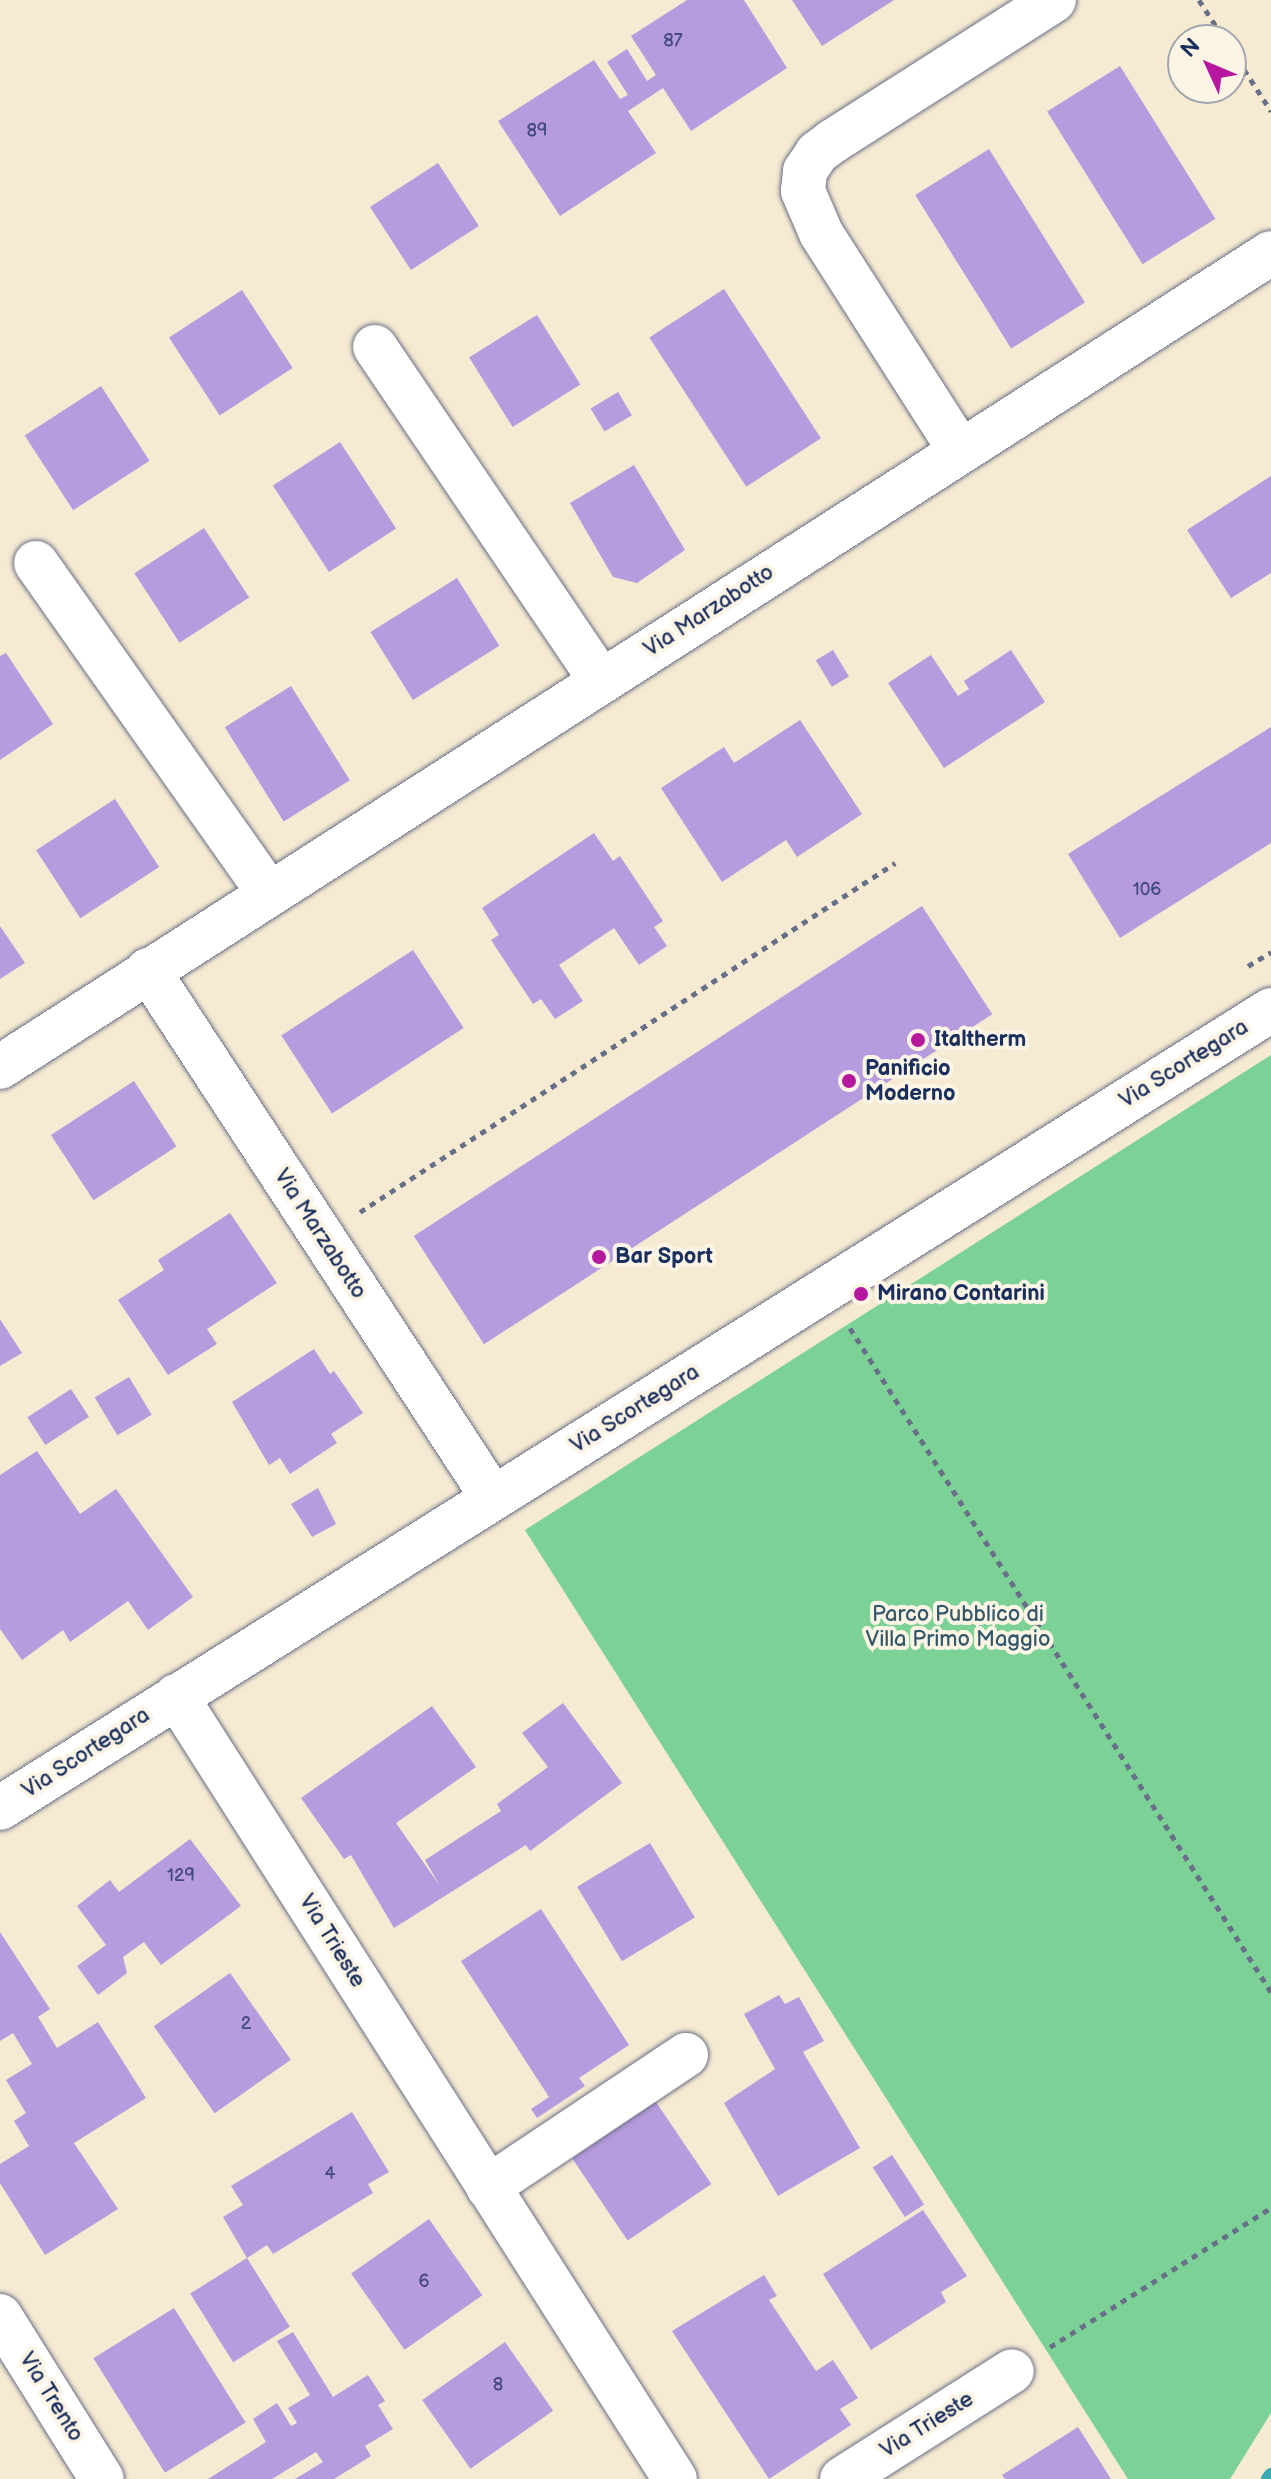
<!DOCTYPE html>
<style>
body{margin:0}
#map{position:relative;width:1271px;height:2479px;overflow:hidden;background:#f6ead2;font-family:"Balsamiq Sans",sans-serif}
div>[style]{position:absolute}
.green>*{inset:0;background:#7bd196}
.stream>*{height:14px;margin:-7px;padding:0 7px;transform-origin:7px;border-radius:7px;background:#38aab2}
.building>*{inset:0;background:#b69bde;transform-origin:0 0}
.path>*{height:5px;margin-top:-2.5px;transform-origin:0;background:repeating-linear-gradient(90deg,#687087 0 6px,transparent 0 12px)}
.roads{filter:drop-shadow(0 0 2px #687087) drop-shadow(0 0 2px #687087)}
.minor>*{height:44px;margin:-22px;padding:0 22px;transform-origin:22px;border-radius:22px;background:#fff}
.tertiary>*{height:44px;margin:-22px;padding:0 22px;transform-origin:22px;border-radius:22px;background:#fff}
.dots>*{width:22px;height:22px;translate:-50% -50%;box-sizing:border-box;border:4px solid #fcf5e5;border-radius:50%}
span{translate:-50% -50%;white-space:nowrap;text-align:center;line-height:1.15;-webkit-text-stroke:8px #fcf5e5;paint-order:stroke}
.number-label{font-size:18px;color:#424a7e}
.number-label span{-webkit-text-stroke-width:0}
.street-label{font-size:22px;color:#1b2f5e}
.poi-label{font-size:22px;color:#1b2f5e;font-weight:700}
.left{translate:0 -50%;text-align:left}
.park-label{font-size:22px;color:#33586c}
.north{position:absolute;left:1167px;top:24px;width:80px;height:80px;box-sizing:border-box;background:#fcf5e5;border:2px solid #a2a6af;border-radius:50%;rotate:314deg;font-size:22px;font-weight:700;line-height:32px;text-align:center;color:#1b2f5e}
.north::after{content:'';display:block;margin:auto;width:28px;height:36px;background:#b5179e;clip-path:polygon(50% 0,100% 100%,50% 72%,0 100%)}
</style>
<div id="map">
<div class="green">
<i style="clip-path:polygon(1271px 1055px,1271px 2413px,1230px 2479px,1128px 2479px,525px 1530px)"></i>
</div>
<div class="stream">
<i style="left:1268px;top:2479px;width:5px;rotate:-53deg"></i>
</div>
<div class="building">
<i style="clip-path:polygon(687px 0,744px 0,787px 68px,691px 131px,663px 88px,628px 111px,656px 153px,560px 216px,498px 121px,594px 60px,620px 99px,628px 95px,607px 62px,627px 49px,647px 81px,656px 75px,631px 36px)"></i>
<i style="clip-path:polygon(792px 0,894px 0,822px 46px)"></i>
<i style="left:1120px;top:66px;width:180px;height:86px;rotate:58deg"></i>
<i style="left:989px;top:149px;width:181px;height:87px;rotate:58deg"></i>
<i style="left:438px;top:163px;width:75px;height:81px;rotate:57deg"></i>
<i style="left:724px;top:289px;width:178px;height:89px;rotate:57deg"></i>
<i style="left:242px;top:290px;width:93px;height:87px;rotate:57deg"></i>
<i style="left:537px;top:315px;width:82px;height:80px;rotate:58deg"></i>
<i style="left:101px;top:386px;width:89px;height:91px;rotate:57deg"></i>
<i style="left:618px;top:392px;width:27px;height:32px;rotate:59deg"></i>
<i style="left:340px;top:442px;width:103px;height:80px;rotate:57deg"></i>
<i style="clip-path:polygon(634px 465px,685px 550px,637px 583px,613px 577px,570px 503px)"></i>
<i style="clip-path:polygon(1271px 476px,1271px 573px,1231px 598px,1187px 530px)"></i>
<i style="left:204px;top:528px;width:83px;height:83px;rotate:57deg"></i>
<i style="left:457px;top:578px;width:80px;height:102px;rotate:58deg"></i>
<i style="left:833px;top:650px;width:31px;height:20px;rotate:59deg"></i>
<i style="clip-path:polygon(1011px 650px,1045px 702px,944px 768px,888px 683px,931px 655px,958px 696px,969px 689px,964px 681px)"></i>
<i style="clip-path:polygon(6px 653px,53px 724px,0 760px,0 656px)"></i>
<i style="left:291px;top:686px;width:111px;height:78px;rotate:58deg"></i>
<i style="clip-path:polygon(800px 720px,862px 814px,797px 857px,786px 840px,722px 882px,661px 788px,724px 747px,734px 763px)"></i>
<i style="clip-path:polygon(1271px 727px,1271px 843px,1120px 938px,1068px 854px)"></i>
<i style="left:115px;top:799px;width:81px;height:94px;rotate:57deg"></i>
<i style="clip-path:polygon(594px 833px,613px 861px,620px 856px,663px 921px,654px 927px,667px 946px,639px 965px,614px 928px,559px 965px,583px 1001px,555px 1019px,541px 999px,533px 1004px,491px 940px,499px 935px,482px 908px)"></i>
<i style="left:922px;top:906px;width:129px;height:606px;rotate:57deg"></i>
<i style="clip-path:polygon(0 926px,25px 963px,0 979px)"></i>
<i style="left:413px;top:950px;width:93px;height:157px;rotate:57deg"></i>
<i style="left:134px;top:1081px;width:78px;height:99px;rotate:57deg"></i>
<i style="clip-path:polygon(230px 1213px,277px 1283px,207px 1329px,217px 1344px,168px 1375px,118px 1300px,164px 1270px,158px 1260px)"></i>
<i style="clip-path:polygon(0 1319px,22px 1353px,0 1366px)"></i>
<i style="clip-path:polygon(314px 1349px,330px 1374px,334px 1371px,363px 1413px,331px 1434px,337px 1443px,290px 1474px,280px 1458px,269px 1465px,232px 1402px)"></i>
<i style="left:129px;top:1377px;width:44px;height:40px;rotate:59deg"></i>
<i style="left:71px;top:1389px;width:33px;height:52px;rotate:57deg"></i>
<i style="clip-path:polygon(37px 1451px,80px 1514px,116px 1489px,193px 1597px,148px 1630px,128px 1601px,70px 1642px,63px 1630px,22px 1660px,0 1629px,0 1475px)"></i>
<i style="clip-path:polygon(318px 1488px,336px 1524px,312px 1537px,291px 1504px)"></i>
<i style="clip-path:polygon(563px 1703px,622px 1783px,530px 1851px,526px 1845px,394px 1928px,351px 1855px,344px 1859px,301px 1798px,432px 1706px,476px 1767px,396px 1823px,440px 1886px,425px 1860px,501px 1811px,497px 1804px,548px 1767px,522px 1733px)"></i>
<i style="clip-path:polygon(190px 1839px,241px 1906px,161px 1965px,144px 1942px,123px 1957px,127px 1973px,98px 1995px,77px 1966px,106px 1945px,77px 1906px,110px 1880px,119px 1892px)"></i>
<i style="left:650px;top:1843px;width:87px;height:85px;rotate:59deg"></i>
<i style="clip-path:polygon(541px 1909px,629px 2045px,579px 2078px,585px 2086px,537px 2118px,531px 2109px,549px 2097px,461px 1961px)"></i>
<i style="clip-path:polygon(0 1932px,50px 2009px,38px 2017px,57px 2048px,98px 2022px,146px 2098px,74px 2143px,118px 2209px,45px 2255px,0 2183px,0 2164px,29px 2146px,14px 2121px,26px 2113px,6px 2080px,32px 2064px,13px 2033px,0 2041px)"></i>
<i style="left:230px;top:1973px;width:106px;height:93px;rotate:55deg"></i>
<i style="clip-path:polygon(779px 1995px,785px 2004px,799px 1997px,824px 2041px,803px 2052px,860px 2148px,778px 2196px,724px 2103px,775px 2069px,744px 2014px)"></i>
<i style="left:656px;top:2102px;width:99px;height:101px;rotate:56deg"></i>
<i style="clip-path:polygon(352px 2112px,389px 2172px,368px 2184px,373px 2193px,273px 2254px,267px 2245px,247px 2258px,223px 2217px,243px 2205px,231px 2186px)"></i>
<i style="left:892px;top:2155px;width:59px;height:23px;rotate:57deg"></i>
<i style="clip-path:polygon(923px 2210px,967px 2276px,941px 2292px,946px 2302px,871px 2350px,823px 2274px)"></i>
<i style="left:429px;top:2219px;width:93px;height:95px;rotate:55deg"></i>
<i style="left:247px;top:2258px;width:81px;height:67px;rotate:58deg"></i>
<i style="clip-path:polygon(764px 2275px,777px 2296px,769px 2300px,816px 2371px,833px 2360px,858px 2398px,840px 2409px,851px 2425px,769px 2479px,672px 2331px)"></i>
<i style="left:174px;top:2308px;width:135px;height:95px;rotate:58deg"></i>
<i style="clip-path:polygon(293px 2332px,333px 2397px,368px 2375px,385px 2401px,378px 2405px,393px 2429px,365px 2446px,371px 2456px,334px 2479px,295px 2479px,323px 2462px,316px 2452px,272px 2479px,208px 2479px,266px 2442px,253px 2419px,277px 2403px,291px 2426px,297px 2423px,288px 2408px,310px 2395px,277px 2341px)"></i>
<i style="left:505px;top:2342px;width:84px;height:101px;rotate:55deg"></i>
<i style="clip-path:polygon(1078px 2427px,1111px 2479px,1005px 2479px,1002px 2475px)"></i>
</div>
<div class="path">
<i style="left:1199px;top:0;width:48px;rotate:57deg"></i>
<i style="left:1231px;top:49px;width:74px;rotate:57.2deg"></i>
<i style="left:1248px;top:966px;width:27px;rotate:-31deg"></i>
<i style="left:360px;top:1212px;width:639px;rotate:-33.12deg"></i>
<i style="left:850px;top:1328px;width:786px;rotate:57.62deg"></i>
<i style="left:1050px;top:2347px;width:261px;rotate:-32.2deg"></i>
</div>
<div class="roads">
<div class="minor">
<i style="left:375px;top:347px;width:403px;rotate:55.9deg"></i>
<i style="left:959px;top:449px;width:256px;rotate:-122.6deg"></i>
<i style="left:821px;top:233px;width:46px;rotate:-113.2deg"></i>
<i style="left:803px;top:191px;width:20px;rotate:-84deg"></i>
<i style="left:805px;top:171px;width:22px;rotate:-56deg"></i>
<i style="left:817px;top:153px;width:20px;rotate:-37deg"></i>
<i style="left:833px;top:141px;width:262px;rotate:-32.5deg"></i>
<i style="left:36px;top:563px;width:403px;rotate:54.8deg"></i>
<i style="left:148px;top:970px;width:631px;rotate:56.84deg"></i>
<i style="left:0;top:1067px;width:1509px;rotate:-32.64deg"></i>
<i style="left:176px;top:1696px;width:928px;rotate:57.49deg"></i>
<i style="left:488px;top:2187px;width:238px;rotate:-33.7deg"></i>
<i style="left:0;top:2316px;width:192px;rotate:58deg"></i>
<i style="left:842px;top:2479px;width:201px;rotate:-32.4deg"></i>
</div>
<div class="tertiary">
<i style="left:0;top:1808px;width:1501px;rotate:-32.12deg"></i>
</div>
</div>
<div class="dots">
<i style="left:918px;top:1040px;background:#b5179e"></i>
<i style="left:849px;top:1081px;background:#b5179e"></i>
<i style="left:599px;top:1257px;background:#b5179e"></i>
<i style="left:861px;top:1294px;background:#b5179e"></i>
</div>
<div class="number-label">
<span style="left:673px;top:41px">87</span>
<span style="left:537px;top:131px">89</span>
<span style="left:1147px;top:890px">106</span>
<span style="left:181px;top:1876px">129</span>
<span style="left:246px;top:2024px">2</span>
<span style="left:330px;top:2174px">4</span>
<span style="left:424px;top:2282px">6</span>
<span style="left:498px;top:2385px">8</span>
</div>
<div class="street-label">
<span style="left:709px;top:611px;rotate:-33deg">Via Marzabotto</span>
<span style="left:1184px;top:1064px;rotate:-32deg">Via Scortegara</span>
<span style="left:320px;top:1234px;rotate:57deg">Via Marzabotto</span>
<span style="left:635px;top:1409px;rotate:-32deg">Via Scortegara</span>
<span style="left:86px;top:1753px;rotate:-33deg">Via Scortegara</span>
<span style="left:332px;top:1941px;rotate:58deg">Via Trieste</span>
<span style="left:51px;top:2397px;rotate:58deg">Via Trento</span>
<span style="left:927px;top:2425px;rotate:-32deg">Via Trieste</span>
</div>
<div class="poi-label">
<span class="left" style="left:934px;top:1040px">Italtherm</span>
<span class="left" style="left:865px;top:1081px">Panificio<br>Moderno</span>
<span class="left" style="left:615px;top:1257px">Bar Sport</span>
<span class="left" style="left:877px;top:1294px">Mirano Contarini</span>
</div>
<div class="park-label">
<span style="left:958px;top:1627px">Parco Pubblico di<br>Villa Primo Maggio</span>
</div>
<div class="north">N</div>
</div>
